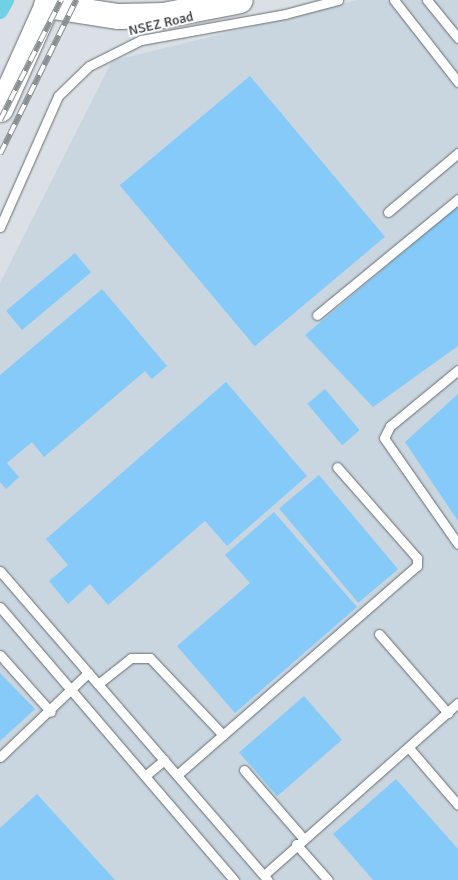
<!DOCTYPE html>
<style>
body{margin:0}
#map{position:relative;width:458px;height:880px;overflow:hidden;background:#dae0e5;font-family:Signika,sans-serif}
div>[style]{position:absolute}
.built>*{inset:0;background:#c9d6e0}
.canal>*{height:16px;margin:-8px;padding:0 8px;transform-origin:8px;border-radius:8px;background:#6fd2e4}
.building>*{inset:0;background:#86caf9;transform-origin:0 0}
.roads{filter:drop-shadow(0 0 1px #666c70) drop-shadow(0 0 1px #666c70)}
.lane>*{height:9px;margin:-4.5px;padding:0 4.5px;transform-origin:4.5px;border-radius:4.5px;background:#fff}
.secondary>*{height:25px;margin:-12.5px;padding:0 12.5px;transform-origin:12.5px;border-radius:12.5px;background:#fff}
.rail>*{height:5.5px;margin-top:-2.75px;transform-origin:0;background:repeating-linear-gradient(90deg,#fff 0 11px,#8a8f92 0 22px);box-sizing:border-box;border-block:1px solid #8a8f92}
span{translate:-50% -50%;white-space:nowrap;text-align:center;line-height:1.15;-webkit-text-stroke:4px #fff;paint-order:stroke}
.street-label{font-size:14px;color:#383b3d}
</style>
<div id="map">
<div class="built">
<i style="clip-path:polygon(358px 0,458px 0,458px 880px,0 880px,0 283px,112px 61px)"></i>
</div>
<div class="canal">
<i style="left:0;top:11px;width:13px;rotate:-61deg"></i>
</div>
<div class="building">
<i style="left:250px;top:76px;width:210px;height:170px;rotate:50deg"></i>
<i style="clip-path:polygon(458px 206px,458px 346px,373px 407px,305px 335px)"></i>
<i style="left:75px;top:253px;width:25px;height:90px;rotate:50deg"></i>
<i style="clip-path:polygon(102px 289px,167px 366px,152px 379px,145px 371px,44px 457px,32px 442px,7px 463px,19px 477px,6px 489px,0 482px,0 375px)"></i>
<i style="clip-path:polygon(226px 382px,307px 476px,227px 546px,205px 521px,108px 605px,90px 584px,68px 604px,49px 581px,68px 565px,46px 539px)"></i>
<i style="left:325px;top:389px;width:54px;height:23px;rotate:50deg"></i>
<i style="clip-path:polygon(458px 394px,458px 521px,405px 442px)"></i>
<i style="left:319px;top:475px;width:123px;height:52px;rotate:50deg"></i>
<i style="clip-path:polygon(274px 512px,357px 607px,235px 713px,177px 646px,250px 583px,225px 555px)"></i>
<i style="clip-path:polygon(0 673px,35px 709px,0 741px)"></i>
<i style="left:304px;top:696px;width:58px;height:86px;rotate:49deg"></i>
<i style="clip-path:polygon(396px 779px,458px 849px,458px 880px,373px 880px,333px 834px)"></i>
<i style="clip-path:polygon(37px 794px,115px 880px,0 880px,0 828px)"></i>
</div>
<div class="roads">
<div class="lane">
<i style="left:394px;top:0;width:104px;rotate:52deg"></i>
<i style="left:427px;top:0;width:49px;rotate:50.8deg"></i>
<i style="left:388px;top:212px;width:92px;rotate:-40.1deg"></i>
<i style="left:0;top:227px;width:143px;rotate:-66.1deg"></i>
<i style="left:58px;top:96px;width:43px;rotate:-44.1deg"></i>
<i style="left:89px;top:66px;width:58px;rotate:-26.6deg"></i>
<i style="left:141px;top:40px;width:146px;rotate:-10.2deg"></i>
<i style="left:285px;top:14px;width:55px;rotate:-14.8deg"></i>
<i style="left:317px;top:315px;width:183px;rotate:-39.4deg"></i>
<i style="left:458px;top:370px;width:88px;rotate:140.5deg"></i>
<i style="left:390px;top:426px;width:13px;rotate:117deg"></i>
<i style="left:384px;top:438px;width:129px;rotate:55.1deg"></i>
<i style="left:0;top:571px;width:409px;rotate:49.1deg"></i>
<i style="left:0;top:607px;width:360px;rotate:49.4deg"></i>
<i style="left:379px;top:634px;width:105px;rotate:48.9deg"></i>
<i style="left:0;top:655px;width:76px;rotate:48.2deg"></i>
<i style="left:98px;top:684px;width:42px;rotate:-38.2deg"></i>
<i style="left:131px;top:658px;width:19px"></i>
<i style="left:150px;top:658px;width:106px;rotate:46.5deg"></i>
<i style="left:409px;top:748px;width:75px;rotate:49.3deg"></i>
<i style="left:0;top:757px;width:122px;rotate:-43.7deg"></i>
<i style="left:244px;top:770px;width:90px;rotate:49.1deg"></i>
<i style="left:177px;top:775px;width:318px;rotate:-41.1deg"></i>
<i style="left:417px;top:566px;width:8px;rotate:-90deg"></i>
<i style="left:417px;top:558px;width:121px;rotate:-131.3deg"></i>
<i style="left:145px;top:776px;width:25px;rotate:-40deg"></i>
<i style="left:296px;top:844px;width:48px;rotate:48.4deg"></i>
<i style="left:264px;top:875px;width:259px;rotate:-41.6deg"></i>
</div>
<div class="secondary">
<i style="left:46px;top:5px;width:73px;rotate:8.7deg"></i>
<i style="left:118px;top:16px;width:45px;rotate:-1.3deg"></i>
<i style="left:163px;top:15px;width:78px;rotate:-11deg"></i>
<i style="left:0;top:109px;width:120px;rotate:-65.8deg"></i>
</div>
</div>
<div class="rail">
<i style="left:0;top:120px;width:135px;rotate:-63.1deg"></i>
<i style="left:0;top:154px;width:172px;rotate:-63.7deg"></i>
</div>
<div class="street-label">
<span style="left:161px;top:24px;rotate:-13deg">NSEZ Road</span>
</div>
</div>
